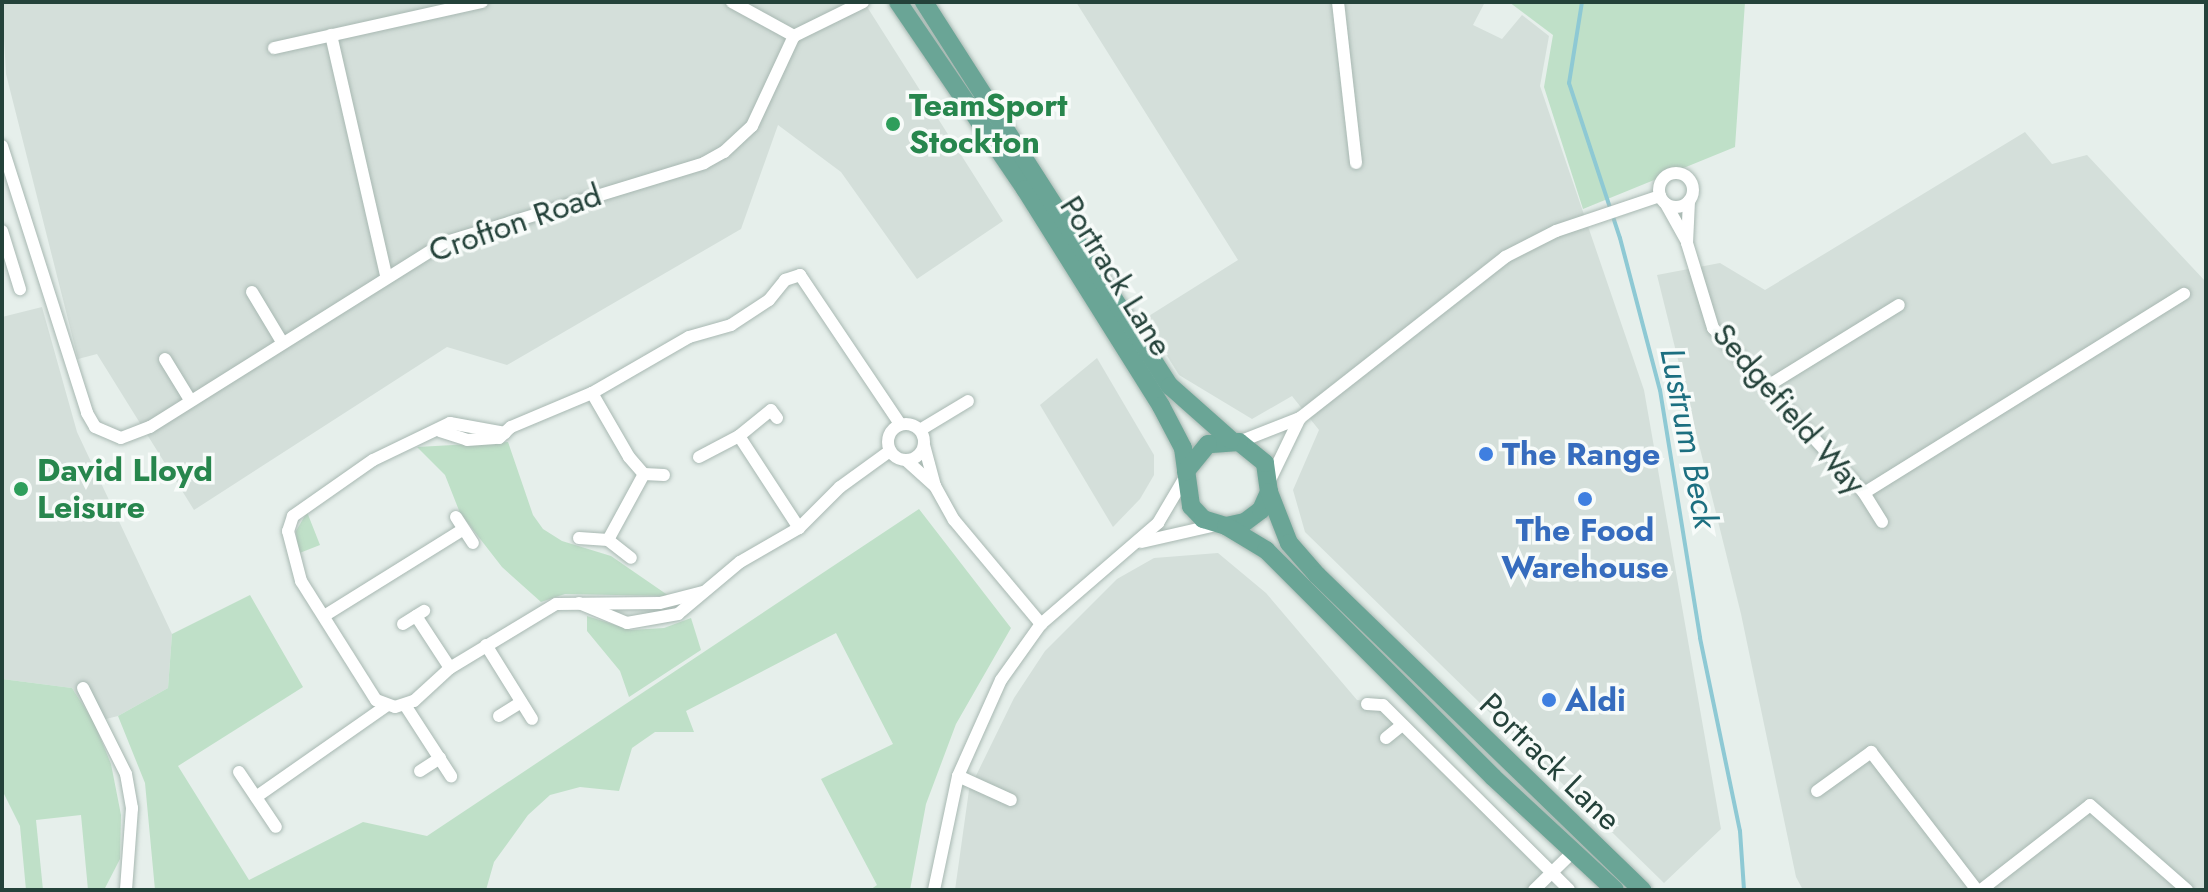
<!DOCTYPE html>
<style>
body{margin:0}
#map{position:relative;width:2208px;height:892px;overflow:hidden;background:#e6efeb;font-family:Jost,sans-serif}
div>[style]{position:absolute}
.built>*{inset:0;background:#d4dfda}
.green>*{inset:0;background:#bfe0c8}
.stream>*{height:4px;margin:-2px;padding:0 2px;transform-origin:2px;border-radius:2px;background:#8ec9d4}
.roads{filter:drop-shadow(0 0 2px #a8b8b2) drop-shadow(0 0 2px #a8b8b2)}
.minor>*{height:12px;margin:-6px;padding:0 6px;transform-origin:6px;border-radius:6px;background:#fff}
.minor>.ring{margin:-6px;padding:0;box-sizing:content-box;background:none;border:12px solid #fff;border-radius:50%}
.primary>*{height:18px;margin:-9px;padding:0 9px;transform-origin:9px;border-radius:9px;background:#6aa596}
.dots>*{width:22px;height:22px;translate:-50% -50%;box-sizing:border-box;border:4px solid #f7fbf9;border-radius:50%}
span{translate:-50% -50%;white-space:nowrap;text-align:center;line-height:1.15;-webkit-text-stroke:7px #f7fbf9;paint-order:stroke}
.leisure-label{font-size:32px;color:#27864d;font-weight:700}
.left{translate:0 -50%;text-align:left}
.street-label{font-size:32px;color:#24423a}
.shop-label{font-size:32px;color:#366cbe;font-weight:700}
.water-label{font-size:34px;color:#1c6f80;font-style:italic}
.frame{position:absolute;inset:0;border:4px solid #24423a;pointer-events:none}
</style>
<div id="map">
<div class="built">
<i style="clip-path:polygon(2px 2px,864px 2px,1003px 221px,917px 279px,841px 172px,778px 125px,741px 229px,507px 365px,447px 347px,194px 510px,97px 354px,78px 359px,6px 74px)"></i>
<i style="clip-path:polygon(1076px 2px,1485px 2px,1473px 25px,1502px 39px,1522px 15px,1549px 36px,1540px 86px,1644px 390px,1721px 829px,1664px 883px,1305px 532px,1293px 490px,1319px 430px,1292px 396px,1252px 419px,1179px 375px,1144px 319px,1238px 260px)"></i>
<i style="clip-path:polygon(2025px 132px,2052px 164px,2087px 155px,2206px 282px,2206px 890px,1803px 890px,1796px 877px,1741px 614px,1657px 275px,1720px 263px,1765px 290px)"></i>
<i style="clip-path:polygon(42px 307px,77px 432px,172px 634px,168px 688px,118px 716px,94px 722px,72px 688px,2px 679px,2px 317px)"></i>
<i style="clip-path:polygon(1097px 358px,1154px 455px,1154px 475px,1140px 499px,1113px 527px,1040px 405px)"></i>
<i style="clip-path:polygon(1218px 553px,1266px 593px,1357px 700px,1375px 702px,1559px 890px,955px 890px,969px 790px,1014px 698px,1045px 651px,1117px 579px,1154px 558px)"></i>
</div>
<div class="green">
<i style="clip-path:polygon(1509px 2px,1745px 2px,1735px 147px,1583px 209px,1544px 87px,1553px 35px)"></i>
<i style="clip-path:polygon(508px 442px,533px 515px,543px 529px,562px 541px,611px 556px,669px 596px,565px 594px,541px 602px,502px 567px,460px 513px,445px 475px,417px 447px)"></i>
<i style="clip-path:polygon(919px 509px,1011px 628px,956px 724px,926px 804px,910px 890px,870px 890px,877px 885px,821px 779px,893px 744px,836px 633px,686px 711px,694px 732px,655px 732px,632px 748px,619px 791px,580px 787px,550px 795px,528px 815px,494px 862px,486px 890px,155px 890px,145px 783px,118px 716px,168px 688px,172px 634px,250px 595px,303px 687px,178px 766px,249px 880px,363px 822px,427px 836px)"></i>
<i style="clip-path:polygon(307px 512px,320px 545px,297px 554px,296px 531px)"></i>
<i style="clip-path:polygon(587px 616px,631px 630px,664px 628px,691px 618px,701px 650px,629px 697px,620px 671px,587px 631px)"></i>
<i style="clip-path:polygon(2px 679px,72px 688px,94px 722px,111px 764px,121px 815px,120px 859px,104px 890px,88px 890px,81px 815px,36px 820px,43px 890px,26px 890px,20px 826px,2px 790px)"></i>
</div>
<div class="stream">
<i style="left:1582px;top:2px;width:82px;rotate:99.1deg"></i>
<i style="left:1569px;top:83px;width:163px;rotate:71.8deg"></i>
<i style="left:1620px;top:238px;width:157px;rotate:75.3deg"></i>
<i style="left:1660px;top:390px;width:251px;rotate:80.8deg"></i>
<i style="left:1700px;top:638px;width:197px;rotate:78.3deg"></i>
<i style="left:1740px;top:831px;width:59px;rotate:86.1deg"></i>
</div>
<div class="roads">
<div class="minor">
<i style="left:732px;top:2px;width:71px;rotate:28.7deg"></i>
<i style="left:1338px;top:2px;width:162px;rotate:83.6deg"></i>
<i style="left:331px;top:35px;width:247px;rotate:77.1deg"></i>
<i style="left:274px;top:48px;width:213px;rotate:-12.5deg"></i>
<i style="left:2px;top:146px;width:280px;rotate:72.3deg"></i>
<i style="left:87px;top:413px;width:16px;rotate:60deg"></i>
<i style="left:95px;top:427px;width:28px;rotate:23deg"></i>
<i style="left:121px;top:438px;width:31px;rotate:-21deg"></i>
<i style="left:150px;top:427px;width:346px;rotate:-32.1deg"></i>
<i style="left:443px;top:243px;width:273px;rotate:-17deg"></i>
<i style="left:704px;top:163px;width:23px;rotate:-29deg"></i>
<i style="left:724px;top:152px;width:38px;rotate:-43deg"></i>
<i style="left:752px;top:126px;width:99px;rotate:-65deg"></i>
<i style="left:794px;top:36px;width:77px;rotate:-26.2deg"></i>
<i class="ring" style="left:1659px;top:173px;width:22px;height:22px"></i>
<i style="left:1689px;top:201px;width:42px;rotate:92.7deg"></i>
<i style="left:1687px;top:243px;width:89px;rotate:73deg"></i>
<i style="left:1713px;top:328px;width:224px;rotate:47.5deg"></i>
<i style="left:1864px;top:493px;width:34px;rotate:58deg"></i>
<i style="left:1666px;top:204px;width:41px;rotate:60.9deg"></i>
<i style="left:2px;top:231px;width:61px;rotate:72.8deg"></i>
<i style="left:252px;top:292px;width:58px;rotate:59deg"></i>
<i style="left:165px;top:359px;width:48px;rotate:58.6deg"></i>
<i style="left:1766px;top:387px;width:156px;rotate:-31.7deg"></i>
<i style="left:592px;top:393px;width:74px;rotate:60deg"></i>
<i style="left:629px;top:457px;width:23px;rotate:49deg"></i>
<i style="left:644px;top:474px;width:20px;rotate:3deg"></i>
<i class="ring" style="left:888px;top:424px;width:24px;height:24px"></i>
<i style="left:920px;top:430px;width:56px;rotate:-31.1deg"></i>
<i style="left:440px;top:431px;width:28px;rotate:18deg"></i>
<i style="left:467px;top:440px;width:32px;rotate:-4deg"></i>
<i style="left:499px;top:438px;width:16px;rotate:-43deg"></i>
<i style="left:511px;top:427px;width:88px;rotate:-22.8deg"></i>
<i style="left:592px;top:393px;width:112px;rotate:-30deg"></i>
<i style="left:689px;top:337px;width:44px;rotate:-15.9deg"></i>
<i style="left:731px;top:325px;width:45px;rotate:-33.3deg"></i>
<i style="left:769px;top:300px;width:26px;rotate:-51deg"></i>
<i style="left:785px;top:280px;width:16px;rotate:-18deg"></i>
<i style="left:800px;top:275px;width:179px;rotate:56.1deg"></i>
<i style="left:505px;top:433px;width:56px;rotate:-169.7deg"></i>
<i style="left:450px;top:423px;width:85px;rotate:154.3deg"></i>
<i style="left:373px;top:460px;width:98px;rotate:145deg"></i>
<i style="left:293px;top:516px;width:16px;rotate:108deg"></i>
<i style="left:288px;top:531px;width:52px;rotate:75.4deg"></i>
<i style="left:301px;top:581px;width:141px;rotate:57.8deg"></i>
<i style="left:376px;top:700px;width:20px;rotate:20deg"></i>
<i style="left:395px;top:707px;width:20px;rotate:-18deg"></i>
<i style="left:414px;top:701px;width:49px;rotate:-42.5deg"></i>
<i style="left:450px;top:668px;width:124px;rotate:-31.1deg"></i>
<i style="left:556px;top:604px;width:104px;rotate:-0.6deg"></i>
<i style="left:660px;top:603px;width:44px;rotate:-14.3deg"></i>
<i style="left:739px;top:436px;width:110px;rotate:56.9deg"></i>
<i style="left:1239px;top:442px;width:66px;rotate:-21.5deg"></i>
<i style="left:1300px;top:418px;width:261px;rotate:-38.1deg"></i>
<i style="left:1505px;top:257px;width:57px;rotate:-27deg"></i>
<i style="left:1556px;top:231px;width:110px;rotate:-18.6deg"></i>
<i style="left:924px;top:445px;width:42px;rotate:75deg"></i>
<i style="left:935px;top:486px;width:39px;rotate:61deg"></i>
<i style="left:954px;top:520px;width:136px;rotate:50.1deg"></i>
<i style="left:699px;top:457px;width:45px;rotate:-27.7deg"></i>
<i style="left:739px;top:436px;width:41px;rotate:-39.1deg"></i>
<i style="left:771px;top:410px;width:10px;rotate:53deg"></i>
<i style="left:907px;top:461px;width:38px;rotate:42deg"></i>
<i style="left:1269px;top:482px;width:71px;rotate:-64.2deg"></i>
<i style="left:1864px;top:493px;width:377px;rotate:-31.9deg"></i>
<i style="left:456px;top:517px;width:31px;rotate:57deg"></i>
<i style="left:579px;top:538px;width:29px;rotate:4deg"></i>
<i style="left:608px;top:540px;width:29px;rotate:38deg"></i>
<i style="left:608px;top:540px;width:75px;rotate:-61.4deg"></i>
<i style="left:1141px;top:542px;width:77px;rotate:-12.8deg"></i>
<i style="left:579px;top:603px;width:52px;rotate:22.6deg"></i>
<i style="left:627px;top:623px;width:52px;rotate:-10deg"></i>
<i style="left:678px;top:614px;width:81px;rotate:-40deg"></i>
<i style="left:740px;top:562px;width:68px;rotate:-30deg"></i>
<i style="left:799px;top:528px;width:58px;rotate:-45deg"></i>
<i style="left:840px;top:487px;width:62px;rotate:-35.8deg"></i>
<i style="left:324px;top:616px;width:163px;rotate:-31.9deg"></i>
<i style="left:416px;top:616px;width:62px;rotate:56.8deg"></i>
<i style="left:403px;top:624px;width:25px;rotate:-32deg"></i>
<i style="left:486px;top:645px;width:87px;rotate:58.1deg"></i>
<i style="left:83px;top:688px;width:96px;rotate:63.4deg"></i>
<i style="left:126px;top:774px;width:35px;rotate:80deg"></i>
<i style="left:132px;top:808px;width:82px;rotate:94.2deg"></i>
<i style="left:1367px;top:704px;width:16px;rotate:4deg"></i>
<i style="left:1383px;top:705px;width:262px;rotate:44.8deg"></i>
<i style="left:405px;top:705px;width:85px;rotate:57.1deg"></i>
<i style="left:499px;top:716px;width:26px;rotate:-32deg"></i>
<i style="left:1386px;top:738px;width:21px;rotate:-39deg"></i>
<i style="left:420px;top:771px;width:24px;rotate:-33deg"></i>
<i style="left:239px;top:772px;width:66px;rotate:56.1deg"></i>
<i style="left:958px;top:776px;width:58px;rotate:24.4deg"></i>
<i style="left:1817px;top:791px;width:67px;rotate:-35.8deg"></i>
<i style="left:1871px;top:752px;width:174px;rotate:52.5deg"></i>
<i style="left:256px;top:797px;width:159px;rotate:-35deg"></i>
<i style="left:934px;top:890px;width:116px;rotate:-78.1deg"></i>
<i style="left:958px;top:776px;width:105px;rotate:-65.9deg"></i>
<i style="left:1001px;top:680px;width:69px;rotate:-54.5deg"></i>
<i style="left:1041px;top:624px;width:155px;rotate:-40.8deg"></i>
<i style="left:1158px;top:523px;width:51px;rotate:-59.4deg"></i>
<i style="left:1534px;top:890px;width:54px;rotate:-44.3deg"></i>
<i style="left:1981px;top:890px;width:138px;rotate:-37.9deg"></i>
<i style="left:2090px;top:805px;width:129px;rotate:41.2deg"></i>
</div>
<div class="primary">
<i style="left:898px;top:2px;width:226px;rotate:55.8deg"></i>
<i style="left:1025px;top:189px;width:256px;rotate:57.9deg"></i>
<i style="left:1161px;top:406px;width:47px;rotate:62.4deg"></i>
<i style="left:1183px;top:448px;width:59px;rotate:82.1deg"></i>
<i style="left:1191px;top:506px;width:18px;rotate:47deg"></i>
<i style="left:1203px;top:519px;width:24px;rotate:17deg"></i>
<i style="left:1226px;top:526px;width:19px;rotate:-12deg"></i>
<i style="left:1245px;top:522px;width:20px;rotate:-37deg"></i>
<i style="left:1261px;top:510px;width:20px;rotate:-66deg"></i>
<i style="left:1269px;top:492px;width:29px;rotate:-98deg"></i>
<i style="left:1265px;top:463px;width:33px;rotate:-141deg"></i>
<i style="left:1239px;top:442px;width:31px;rotate:176deg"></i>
<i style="left:1208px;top:444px;width:35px;rotate:129deg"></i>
<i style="left:924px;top:2px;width:456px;rotate:57.4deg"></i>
<i style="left:1170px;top:386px;width:81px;rotate:41.5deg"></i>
<i style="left:1269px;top:492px;width:55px;rotate:68.6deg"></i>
<i style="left:1289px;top:543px;width:43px;rotate:48.8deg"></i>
<i style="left:1317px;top:575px;width:453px;rotate:44.1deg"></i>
<i style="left:1226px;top:526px;width:47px;rotate:31deg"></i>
<i style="left:1266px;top:550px;width:321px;rotate:45deg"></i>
<i style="left:1493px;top:777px;width:166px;rotate:42.8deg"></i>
</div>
</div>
<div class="dots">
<i style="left:893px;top:124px;background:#2e9e5b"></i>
<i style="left:1486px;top:454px;background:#3f7fe0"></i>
<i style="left:21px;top:489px;background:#2e9e5b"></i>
<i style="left:1585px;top:499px;background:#3f7fe0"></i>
<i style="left:1549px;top:700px;background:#3f7fe0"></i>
</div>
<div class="leisure-label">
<span class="left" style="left:909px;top:124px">TeamSport<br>Stockton</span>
<span class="left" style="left:37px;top:489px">David Lloyd<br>Leisure</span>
</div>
<div class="street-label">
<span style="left:515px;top:223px;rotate:-19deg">Crofton Road</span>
<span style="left:1116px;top:276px;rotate:58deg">Portrack Lane</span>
<span style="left:1789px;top:409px;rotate:49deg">Sedgefield Way</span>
<span style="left:1550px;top:762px;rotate:44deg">Portrack Lane</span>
</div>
<div class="shop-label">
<span class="left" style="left:1502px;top:454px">The Range</span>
<span style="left:1585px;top:549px">The Food<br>Warehouse</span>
<span class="left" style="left:1565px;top:700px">Aldi</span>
</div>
<div class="water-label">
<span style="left:1689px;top:438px;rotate:79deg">Lustrum Beck</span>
</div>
<div class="frame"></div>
</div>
